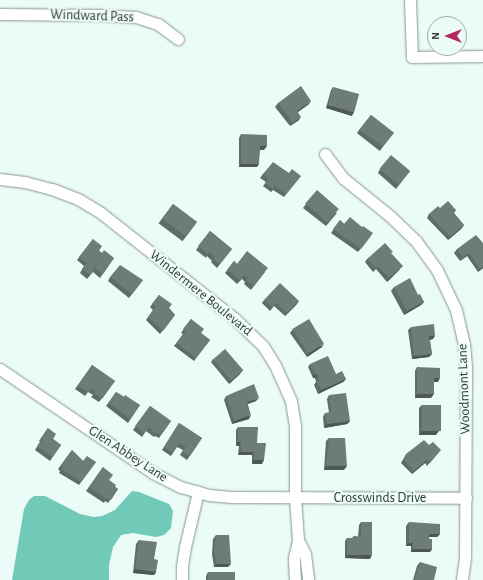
<!DOCTYPE html>
<style>
body{margin:0}
#map{position:relative;width:483px;height:580px;overflow:hidden;background:#ebfbf7;font-family:"Alegreya Sans",sans-serif}
div>[style]{position:absolute}
.water>*{inset:0;background:#71c9b8}
.roads{filter:drop-shadow(0 0 1px #879693) drop-shadow(0 0 1px #879693)}
.minor>*{height:11px;margin:-5.5px;padding:0 5.5px;transform-origin:5.5px;border-radius:5.5px;background:#fff}
.wall>*{inset:0;background:#5f6b67;transform-origin:0 0}
.shaded-wall>*{inset:0;background:#4d5754}
.building>*{inset:0;background:#6e7c78;transform-origin:0 0}
span{translate:-50% -50%;white-space:nowrap;text-align:center;line-height:1.15;-webkit-text-stroke:4px #ebfbf7;paint-order:stroke}
.street-label{font-size:14px;color:#333938}
.north{position:absolute;left:427px;top:16px;width:40px;height:40px;box-sizing:border-box;background:#ebfbf7;border:1px solid #a1adab;border-radius:50%;rotate:270deg;font-size:11px;font-weight:700;line-height:16px;text-align:center;color:#333938}
.north::after{content:'';display:block;margin:auto;width:14px;height:18px;background:#b42863;clip-path:polygon(50% 0,100% 100%,50% 72%,0 100%)}
</style>
<div id="map">
<div class="water">
<i style="clip-path:polygon(132px 491px,139px 492px,169px 504px,173px 511px,171px 528px,164px 535px,156px 537px,133px 533px,121px 535px,113px 547px,109px 565px,109px 580px,12px 580px,24px 509px,29px 500px,34px 496px,45px 496px,80px 514px,94px 517px,102px 516px,115px 510px)"></i>
</div>
<div class="roads">
<div class="minor">
<i style="left:410px;top:0;width:57px;rotate:88deg"></i>
<i style="left:412px;top:57px;width:71px;rotate:-0.8deg"></i>
<i style="left:0;top:14px;width:100px;rotate:0.6deg"></i>
<i style="left:100px;top:15px;width:36px;rotate:3deg"></i>
<i style="left:136px;top:17px;width:23px;rotate:18deg"></i>
<i style="left:158px;top:24px;width:25px;rotate:37deg"></i>
<i style="left:325px;top:154px;width:30px;rotate:53deg"></i>
<i style="left:343px;top:178px;width:62px;rotate:39.1deg"></i>
<i style="left:391px;top:217px;width:35px;rotate:44deg"></i>
<i style="left:416px;top:241px;width:36px;rotate:54deg"></i>
<i style="left:437px;top:270px;width:44px;rotate:64.6deg"></i>
<i style="left:456px;top:310px;width:35px;rotate:77deg"></i>
<i style="left:464px;top:344px;width:23px;rotate:85deg"></i>
<i style="left:466px;top:367px;width:191px;rotate:90.3deg"></i>
<i style="left:465px;top:558px;width:22px;rotate:98deg"></i>
<i style="left:0;top:179px;width:25px;rotate:7deg"></i>
<i style="left:25px;top:182px;width:28px;rotate:15deg"></i>
<i style="left:52px;top:189px;width:28px;rotate:21deg"></i>
<i style="left:78px;top:199px;width:27px;rotate:31deg"></i>
<i style="left:101px;top:213px;width:171px;rotate:38.3deg"></i>
<i style="left:235px;top:319px;width:39px;rotate:44deg"></i>
<i style="left:263px;top:346px;width:22px;rotate:58deg"></i>
<i style="left:275px;top:365px;width:39px;rotate:66deg"></i>
<i style="left:291px;top:401px;width:24px;rotate:81deg"></i>
<i style="left:295px;top:425px;width:72px;rotate:90deg"></i>
<i style="left:295px;top:497px;width:43px;rotate:86deg"></i>
<i style="left:298px;top:540px;width:16px;rotate:63deg"></i>
<i style="left:305px;top:554px;width:26px;rotate:83deg"></i>
<i style="left:0;top:369px;width:185px;rotate:34.2deg"></i>
<i style="left:153px;top:473px;width:31px;rotate:27deg"></i>
<i style="left:181px;top:487px;width:29px;rotate:16deg"></i>
<i style="left:209px;top:495px;width:25px;rotate:5deg"></i>
<i style="left:234px;top:497px;width:232px;rotate:0.2deg"></i>
<i style="left:182px;top:580px;width:14px;rotate:-90deg"></i>
<i style="left:182px;top:566px;width:19px;rotate:-81deg"></i>
<i style="left:185px;top:547px;width:57px;rotate:-76.7deg"></i>
<i style="left:295px;top:580px;width:22px;rotate:-93deg"></i>
<i style="left:294px;top:558px;width:18px;rotate:-77deg"></i>
</div>
</div>
<div class="wall">
<i style="clip-path:polygon(333px 87px,352px 116px,326px 108px,331px 90px)"></i>
<i style="clip-path:polygon(278px 103px,309px 104px,298px 112px,299px 120px,290px 126px,275px 107px)"></i>
<i style="left:371px;top:115px;width:29px;height:23px;rotate:38deg"></i>
<i style="clip-path:polygon(241px 134px,264px 150px,260px 150px,257px 167px,239px 167px,239px 138px)"></i>
<i style="clip-path:polygon(380px 169px,410px 171px,396px 189px,378px 173px)"></i>
<i style="clip-path:polygon(289px 173px,301px 176px,284px 197px,273px 190px,271px 192px,263px 186px,266px 182px,260px 178px,263px 174px)"></i>
<i style="left:173px;top:204px;width:30px;height:24px;rotate:37deg"></i>
<i style="clip-path:polygon(306px 204px,337px 213px,326px 226px,303px 208px)"></i>
<i style="clip-path:polygon(440px 208px,456px 210px,454px 213px,464px 225px,461px 229px,448px 240px,427px 218px,429px 214px)"></i>
<i style="clip-path:polygon(340px 220px,344px 224px,370px 237px,358px 252px,331px 233px)"></i>
<i style="clip-path:polygon(210px 231px,232px 249px,217px 268px,211px 262px,212px 261px,207px 256px,206px 258px,196px 250px)"></i>
<i style="clip-path:polygon(93px 239px,99px 251px,102px 253px,114px 258px,100px 278px,93px 272px,87px 279px,80px 273px,84px 266px,77px 260px)"></i>
<i style="clip-path:polygon(483px 243px,483px 268px,478px 272px,467px 256px,460px 261px,454px 253px,457px 249px)"></i>
<i style="clip-path:polygon(392px 254px,400px 269px,387px 282px,376px 269px,373px 272px,365px 262px,367px 259px)"></i>
<i style="clip-path:polygon(234px 261px,237px 264px,265px 272px,251px 290px,244px 284px,245px 282px,242px 279px,237px 284px,225px 273px)"></i>
<i style="clip-path:polygon(110px 277px,143px 280px,129px 298px,108px 281px)"></i>
<i style="clip-path:polygon(394px 287px,418px 295px,424px 302px,421px 305px,404px 315px,391px 291px)"></i>
<i style="clip-path:polygon(159px 295px,169px 308px,175px 315px,160px 334px,146px 320px,153px 310px,150px 307px)"></i>
<i style="clip-path:polygon(264px 300px,299px 301px,296px 305px,285px 316px,274px 306px,270px 311px,262px 303px)"></i>
<i style="clip-path:polygon(191px 319px,201px 333px,210px 340px,194px 361px,174px 346px,183px 334px,181px 333px)"></i>
<i style="clip-path:polygon(411px 327px,433px 339px,430px 340px,432px 354px,429px 357px,412px 359px,408px 330px)"></i>
<i style="clip-path:polygon(293px 329px,322px 347px,307px 357px,290px 333px)"></i>
<i style="clip-path:polygon(213px 359px,240px 374px,229px 384px,211px 362px)"></i>
<i style="clip-path:polygon(310px 364px,336px 374px,346px 379px,343px 382px,318px 394px,314px 385px,316px 382px,315px 378px,313px 378px,308px 367px)"></i>
<i style="clip-path:polygon(92px 365px,115px 381px,99px 402px,91px 397px,93px 395px,88px 392px,85px 396px,75px 389px)"></i>
<i style="clip-path:polygon(417px 367px,438px 382px,434px 382px,431px 398px,415px 398px,415px 371px)"></i>
<i style="clip-path:polygon(116px 392px,124px 397px,140px 405px,128px 423px,106px 406px)"></i>
<i style="clip-path:polygon(329px 395px,350px 421px,347px 424px,324px 428px,323px 417px,325px 413px,329px 413px,327px 399px)"></i>
<i style="clip-path:polygon(226px 396px,256px 401px,248px 404px,249px 419px,232px 424px,224px 400px)"></i>
<i style="clip-path:polygon(422px 405px,436px 435px,419px 435px,419px 408px)"></i>
<i style="clip-path:polygon(150px 406px,171px 421px,159px 438px,155px 436px,154px 437px,146px 431px,142px 437px,133px 430px)"></i>
<i style="clip-path:polygon(179px 423px,202px 438px,187px 460px,180px 455px,183px 450px,177px 447px,171px 456px,162px 450px)"></i>
<i style="clip-path:polygon(238px 427px,257px 443px,262px 464px,252px 464px,252px 455px,238px 455px,239px 446px,236px 446px,236px 430px)"></i>
<i style="clip-path:polygon(48px 428px,53px 439px,61px 445px,50px 461px,35px 450px,40px 442px,39px 441px)"></i>
<i style="clip-path:polygon(329px 438px,344px 470px,324px 470px,326px 441px)"></i>
<i style="clip-path:polygon(429px 445px,438px 453px,427px 466px,425px 463px,412px 474px,401px 463px,404px 458px,406px 454px)"></i>
<i style="clip-path:polygon(72px 450px,83px 461px,96px 462px,79px 485px,59px 473px,60px 471px,58px 469px)"></i>
<i style="clip-path:polygon(103px 467px,109px 480px,115px 487px,118px 489px,108px 503px,105px 501px,104px 503px,86px 491px)"></i>
<i style="clip-path:polygon(361px 522px,370px 559px,345px 558px,345px 541px,347px 538px,352px 538px,354px 536px,358px 537px,359px 525px)"></i>
<i style="clip-path:polygon(409px 522px,440px 534px,437px 537px,429px 537px,432px 549px,430px 552px,411px 552px,411px 546px,406px 546px,406px 526px)"></i>
<i style="clip-path:polygon(216px 535px,228px 567px,214px 567px,212px 554px,213px 539px)"></i>
<i style="clip-path:polygon(139px 540px,154px 559px,156px 572px,154px 575px,133px 573px,136px 544px)"></i>
<i style="clip-path:polygon(420px 562px,434px 580px,413px 580px,417px 566px)"></i>
<i style="clip-path:polygon(208px 572px,235px 580px,206px 580px,206px 576px)"></i>
</div>
<div class="shaded-wall">
<i style="clip-path:polygon(311px 101px,309px 104px,295px 114px,297px 111px)"></i>
<i style="clip-path:polygon(328px 105px,354px 112px,352px 116px,326px 108px)"></i>
<i style="clip-path:polygon(301px 117px,299px 120px,290px 126px,293px 123px)"></i>
<i style="clip-path:polygon(260px 146px,267px 146px,264px 150px,258px 150px)"></i>
<i style="clip-path:polygon(241px 164px,259px 164px,257px 167px,239px 167px)"></i>
<i style="clip-path:polygon(464px 225px,461px 229px,448px 240px,450px 237px)"></i>
<i style="clip-path:polygon(469px 253px,467px 256px,460px 261px,463px 258px)"></i>
<i style="clip-path:polygon(403px 266px,387px 282px,389px 278px)"></i>
<i style="clip-path:polygon(483px 267px,483px 268px,478px 272px,480px 269px)"></i>
<i style="clip-path:polygon(299px 301px,296px 305px,285px 316px,287px 313px)"></i>
<i style="clip-path:polygon(424px 302px,421px 305px,404px 315px,407px 311px)"></i>
<i style="clip-path:polygon(429px 336px,435px 336px,433px 339px,427px 340px)"></i>
<i style="clip-path:polygon(324px 344px,322px 347px,307px 357px,309px 353px)"></i>
<i style="clip-path:polygon(432px 354px,429px 357px,412px 359px,414px 356px)"></i>
<i style="clip-path:polygon(243px 370px,240px 374px,229px 384px,231px 380px)"></i>
<i style="clip-path:polygon(315px 374px,318px 375px,315px 378px,313px 378px)"></i>
<i style="clip-path:polygon(434px 378px,440px 378px,438px 382px,431px 382px)"></i>
<i style="clip-path:polygon(346px 379px,343px 382px,318px 394px,321px 390px)"></i>
<i style="clip-path:polygon(417px 394px,434px 394px,431px 398px,415px 398px)"></i>
<i style="clip-path:polygon(259px 398px,256px 401px,244px 405px,247px 402px)"></i>
<i style="clip-path:polygon(251px 415px,249px 419px,232px 424px,234px 421px)"></i>
<i style="clip-path:polygon(350px 421px,347px 424px,324px 428px,327px 424px)"></i>
<i style="clip-path:polygon(422px 431px,439px 431px,436px 435px,419px 435px)"></i>
<i style="clip-path:polygon(238px 442px,241px 442px,239px 446px,236px 446px)"></i>
<i style="clip-path:polygon(241px 452px,254px 452px,252px 455px,238px 455px)"></i>
<i style="clip-path:polygon(254px 460px,264px 460px,262px 464px,252px 464px)"></i>
<i style="clip-path:polygon(427px 460px,425px 463px,412px 474px,414px 471px)"></i>
<i style="clip-path:polygon(326px 466px,347px 466px,344px 470px,324px 470px)"></i>
<i style="clip-path:polygon(429px 534px,440px 534px,437px 537px,427px 537px)"></i>
<i style="clip-path:polygon(409px 543px,413px 543px,411px 546px,406px 546px)"></i>
<i style="clip-path:polygon(413px 549px,432px 549px,430px 552px,411px 552px)"></i>
<i style="clip-path:polygon(347px 555px,372px 555px,370px 559px,345px 558px)"></i>
<i style="clip-path:polygon(217px 564px,231px 564px,228px 567px,214px 567px)"></i>
<i style="clip-path:polygon(135px 569px,156px 572px,154px 575px,133px 573px)"></i>
</div>
<div class="building">
<i style="clip-path:polygon(301px 86px,311px 101px,297px 111px,301px 117px,293px 123px,278px 103px)"></i>
<i style="left:333px;top:87px;width:27px;height:19px;rotate:15deg"></i>
<i style="clip-path:polygon(371px 115px,394px 133px,383px 146px,359px 130px)"></i>
<i style="clip-path:polygon(241px 134px,267px 135px,267px 146px,260px 146px,259px 164px,241px 164px)"></i>
<i style="left:391px;top:155px;width:25px;height:18px;rotate:40deg"></i>
<i style="clip-path:polygon(273px 162px,289px 173px,292px 169px,301px 176px,286px 194px,275px 186px,273px 189px,265px 183px,268px 179px,263px 174px)"></i>
<i style="left:317px;top:190px;width:29px;height:18px;rotate:41deg"></i>
<i style="clip-path:polygon(448px 201px,456px 210px,453px 213px,464px 225px,450px 237px,429px 214px,438px 206px,440px 208px)"></i>
<i style="left:173px;top:204px;width:30px;height:18px;rotate:37deg"></i>
<i style="clip-path:polygon(350px 217px,362px 227px,363px 226px,373px 233px,361px 249px,333px 229px,340px 220px,344px 224px)"></i>
<i style="clip-path:polygon(210px 231px,232px 249px,220px 264px,213px 259px,214px 257px,209px 252px,208px 254px,198px 246px)"></i>
<i style="clip-path:polygon(476px 235px,483px 243px,483px 267px,480px 269px,469px 253px,463px 258px,457px 249px)"></i>
<i style="clip-path:polygon(93px 239px,102px 246px,99px 251px,102px 253px,104px 250px,114px 258px,103px 274px,95px 268px,90px 275px,82px 269px,87px 263px,79px 257px)"></i>
<i style="clip-path:polygon(385px 243px,393px 252px,391px 253px,403px 266px,389px 278px,378px 266px,376px 268px,367px 259px)"></i>
<i style="clip-path:polygon(247px 251px,268px 268px,253px 286px,246px 280px,248px 278px,244px 275px,240px 280px,227px 270px,234px 261px,237px 264px)"></i>
<i style="clip-path:polygon(120px 265px,143px 280px,132px 294px,110px 277px)"></i>
<i style="clip-path:polygon(410px 278px,418px 295px,420px 294px,424px 302px,407px 311px,394px 287px)"></i>
<i style="clip-path:polygon(280px 283px,299px 301px,287px 313px,276px 303px,272px 307px,264px 300px)"></i>
<i style="clip-path:polygon(159px 295px,172px 304px,169px 308px,175px 315px,163px 331px,148px 317px,156px 306px,152px 304px)"></i>
<i style="clip-path:polygon(191px 319px,204px 329px,201px 333px,210px 340px,196px 358px,177px 343px,186px 331px,183px 329px)"></i>
<i style="left:309px;top:319px;width:29px;height:19px;rotate:59deg"></i>
<i style="clip-path:polygon(434px 324px,435px 336px,429px 336px,432px 354px,414px 356px,411px 327px)"></i>
<i style="left:225px;top:349px;width:28px;height:16px;rotate:49deg"></i>
<i style="clip-path:polygon(328px 356px,336px 374px,342px 371px,346px 379px,321px 390px,317px 382px,319px 380px,318px 375px,315px 374px,310px 364px)"></i>
<i style="clip-path:polygon(92px 365px,115px 381px,102px 399px,94px 393px,95px 391px,91px 388px,88px 392px,78px 386px)"></i>
<i style="clip-path:polygon(417px 367px,440px 368px,440px 378px,434px 378px,434px 394px,417px 394px)"></i>
<i style="clip-path:polygon(254px 384px,259px 398px,247px 402px,251px 415px,234px 421px,226px 396px)"></i>
<i style="clip-path:polygon(116px 392px,124px 397px,125px 395px,140px 405px,130px 419px,109px 403px)"></i>
<i style="clip-path:polygon(346px 393px,350px 421px,327px 424px,325px 413px,331px 412px,329px 395px)"></i>
<i style="left:422px;top:405px;width:19px;height:26px"></i>
<i style="clip-path:polygon(150px 406px,171px 421px,161px 435px,157px 432px,156px 434px,149px 427px,144px 433px,135px 426px)"></i>
<i style="clip-path:polygon(179px 423px,202px 438px,190px 456px,182px 452px,186px 447px,179px 443px,173px 453px,164px 447px)"></i>
<i style="clip-path:polygon(238px 427px,258px 427px,257px 443px,266px 443px,264px 460px,254px 460px,254px 452px,241px 452px,241px 442px,238px 442px)"></i>
<i style="clip-path:polygon(48px 428px,56px 434px,53px 439px,61px 445px,52px 457px,37px 446px,43px 439px,41px 438px)"></i>
<i style="clip-path:polygon(329px 438px,345px 438px,347px 466px,326px 466px)"></i>
<i style="clip-path:polygon(424px 440px,429px 445px,433px 442px,441px 450px,430px 463px,427px 460px,414px 471px,403px 459px,407px 456px,406px 454px)"></i>
<i style="clip-path:polygon(72px 450px,83px 461px,87px 456px,96px 462px,81px 482px,62px 469px,63px 467px,61px 465px)"></i>
<i style="clip-path:polygon(103px 467px,113px 475px,109px 480px,116px 485px,115px 487px,118px 489px,111px 500px,107px 498px,106px 499px,89px 487px)"></i>
<i style="clip-path:polygon(361px 522px,372px 522px,372px 555px,347px 555px,347px 538px,354px 538px,354px 536px,361px 537px)"></i>
<i style="clip-path:polygon(409px 522px,440px 524px,440px 534px,429px 534px,429px 539px,432px 539px,432px 549px,413px 549px,413px 543px,409px 543px)"></i>
<i style="clip-path:polygon(216px 535px,229px 535px,231px 564px,217px 564px,214px 550px)"></i>
<i style="clip-path:polygon(139px 540px,157px 542px,154px 559px,158px 560px,156px 572px,135px 569px)"></i>
<i style="clip-path:polygon(420px 562px,437px 567px,434px 580px,415px 580px)"></i>
<i style="left:208px;top:572px;width:27px;height:8px"></i>
</div>
<div class="street-label">
<span style="left:92px;top:16px;rotate:2deg">Windward Pass</span>
<span style="left:201px;top:293px;rotate:39deg">Windermere Boulevard</span>
<span style="left:464px;top:389px;rotate:-92deg">Woodmont Lane</span>
<span style="left:128px;top:454px;rotate:33deg">Glen Abbey Lane</span>
<span style="left:380px;top:498px">Crosswinds Drive</span>
</div>
<div class="north">N</div>
</div>
